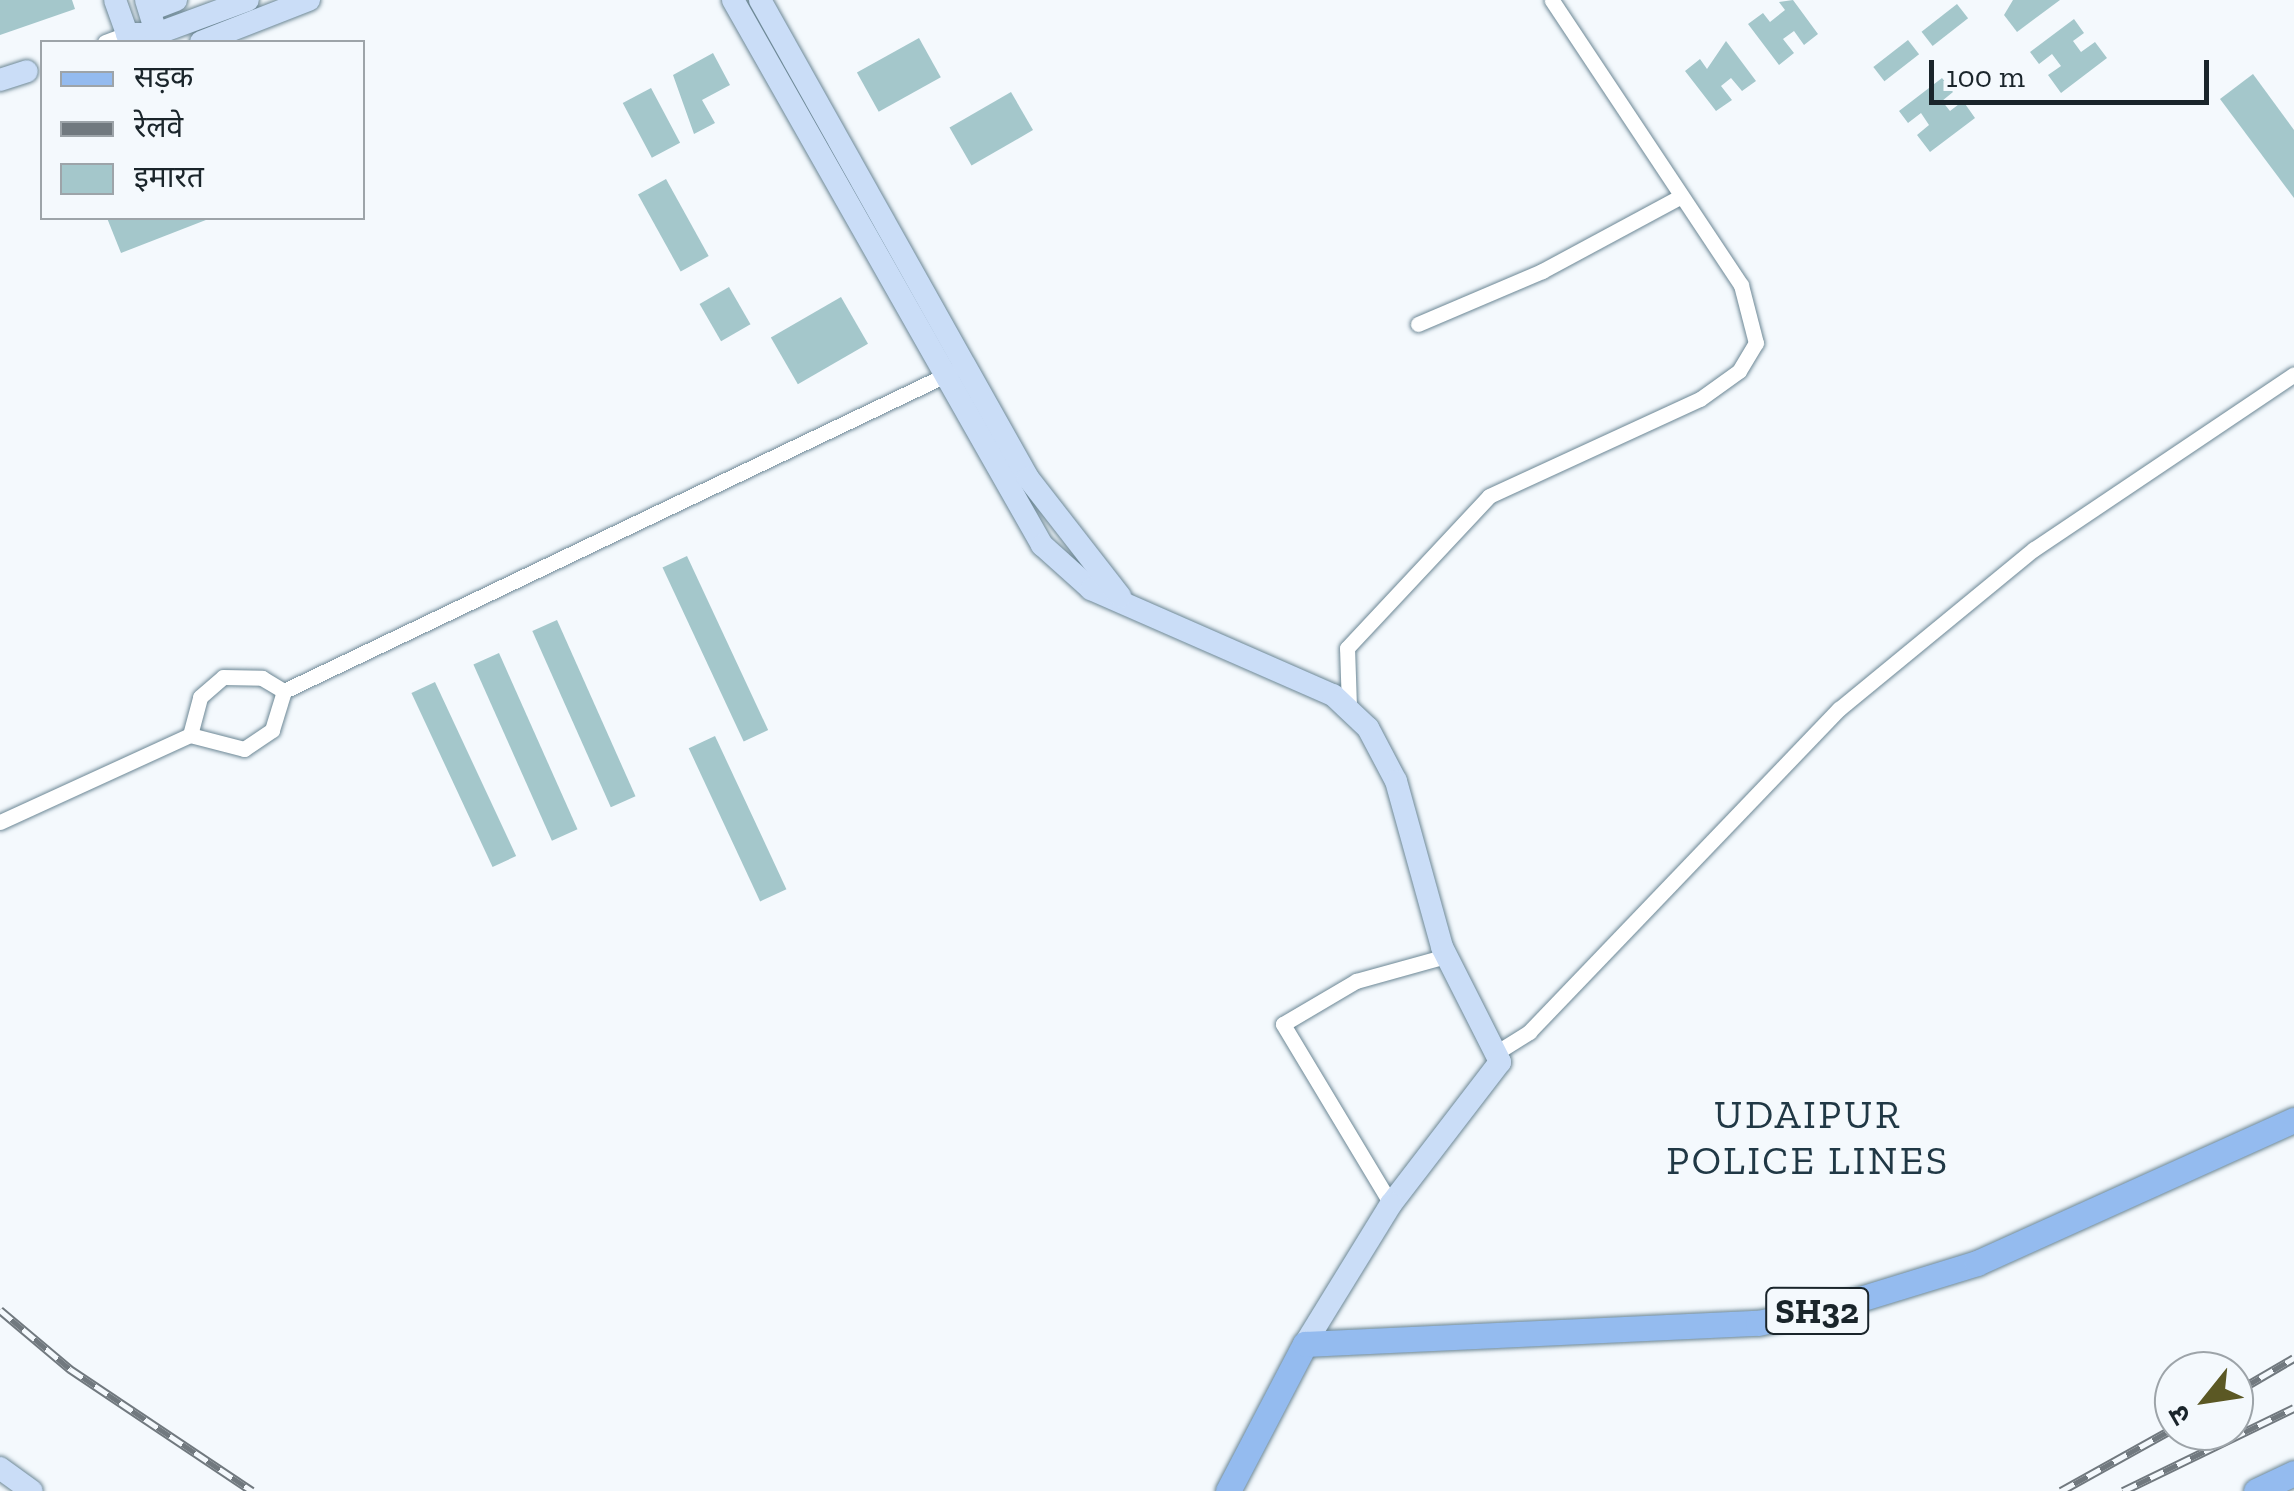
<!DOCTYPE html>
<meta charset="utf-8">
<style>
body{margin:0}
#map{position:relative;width:2294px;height:1491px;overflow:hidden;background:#f4f9fd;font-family:"Zilla Slab","Noto Sans Devanagari",serif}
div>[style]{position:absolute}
.building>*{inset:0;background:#a4c7cb;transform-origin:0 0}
.roads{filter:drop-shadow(0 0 2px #6c8795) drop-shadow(0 0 2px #6c8795)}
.street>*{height:15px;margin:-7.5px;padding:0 7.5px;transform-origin:7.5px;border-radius:7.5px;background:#fff}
.secondary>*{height:22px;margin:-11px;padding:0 11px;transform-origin:11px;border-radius:11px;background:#caddf7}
.primary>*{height:25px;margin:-12.5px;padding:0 12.5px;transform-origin:12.5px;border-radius:12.5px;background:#94bbef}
.rail>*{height:9px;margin-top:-4.5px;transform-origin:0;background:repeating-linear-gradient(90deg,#f4f9fd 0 15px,#71797f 0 30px);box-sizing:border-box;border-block:2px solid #71797f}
span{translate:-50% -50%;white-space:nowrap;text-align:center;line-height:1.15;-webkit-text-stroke:9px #f4f9fd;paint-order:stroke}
.shield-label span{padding:2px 8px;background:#f4f9fd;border:2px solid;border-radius:8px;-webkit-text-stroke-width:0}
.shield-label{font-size:35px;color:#1a252b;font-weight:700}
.neighbourhood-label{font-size:40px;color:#203845;letter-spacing:2.5px}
.legend{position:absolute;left:40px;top:40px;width:325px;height:180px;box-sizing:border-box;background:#f4f9fd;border:2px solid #9da4a9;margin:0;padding:12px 18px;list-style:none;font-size:30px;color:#1a252b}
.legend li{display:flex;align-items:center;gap:20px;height:50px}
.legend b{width:50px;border:2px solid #9da4a9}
.north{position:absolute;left:2154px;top:1351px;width:100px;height:100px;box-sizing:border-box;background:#f4f9fd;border:2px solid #9da4a9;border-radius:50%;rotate:240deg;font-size:28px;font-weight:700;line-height:40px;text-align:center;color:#1a252b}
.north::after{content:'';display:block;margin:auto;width:35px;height:45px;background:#5b5824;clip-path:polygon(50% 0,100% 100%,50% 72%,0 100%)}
.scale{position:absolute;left:1929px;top:60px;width:280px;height:45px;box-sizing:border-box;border:5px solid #1a252b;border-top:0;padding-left:12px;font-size:30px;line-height:35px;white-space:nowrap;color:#1a252b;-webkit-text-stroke:8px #f4f9fd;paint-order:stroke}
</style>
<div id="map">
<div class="building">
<i style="clip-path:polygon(0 0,72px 0,75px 9px,0 35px)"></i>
<i style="clip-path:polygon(1793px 0,1818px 34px,1804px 45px,1794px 31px,1783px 39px,1794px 53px,1779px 65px,1748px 24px,1763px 13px,1770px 22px,1785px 10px,1779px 2px)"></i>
<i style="clip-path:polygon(2013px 0,2060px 0,2017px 32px,2004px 15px)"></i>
<i style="left:1957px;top:4px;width:18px;height:45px;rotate:52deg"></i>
<i style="clip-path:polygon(2074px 19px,2084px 33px,2073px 41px,2081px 52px,2095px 42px,2107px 58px,2061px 93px,2048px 75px,2061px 66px,2052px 54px,2039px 64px,2030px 52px)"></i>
<i style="left:919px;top:38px;width:45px;height:71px;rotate:61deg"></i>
<i style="left:1908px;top:40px;width:18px;height:44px;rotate:52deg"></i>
<i style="clip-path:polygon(1726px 41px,1756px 81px,1742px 91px,1731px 78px,1721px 86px,1732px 100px,1716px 111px,1685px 71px,1700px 59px,1707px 69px)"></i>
<i style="clip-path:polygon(713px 53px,730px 85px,702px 100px,715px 123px,694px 134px,673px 75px)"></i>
<i style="clip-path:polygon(2253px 74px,2294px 130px,2294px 198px,2220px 99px)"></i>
<i style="clip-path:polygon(1942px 78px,1953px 92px,1942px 101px,1950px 111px,1963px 101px,1975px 118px,1930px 152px,1917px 135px,1929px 125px,1921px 113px,1908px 123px,1899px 111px)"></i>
<i style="left:651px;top:88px;width:62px;height:32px;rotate:62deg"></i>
<i style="left:1011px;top:92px;width:44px;height:71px;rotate:60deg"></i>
<i style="left:666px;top:179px;width:88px;height:32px;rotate:61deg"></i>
<i style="clip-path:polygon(107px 218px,211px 218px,121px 253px)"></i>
<i style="left:729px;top:287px;width:43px;height:34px;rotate:60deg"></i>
<i style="left:841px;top:297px;width:54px;height:81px;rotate:60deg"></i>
<i style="left:687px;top:556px;width:192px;height:27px;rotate:65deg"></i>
<i style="left:557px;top:620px;width:193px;height:27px;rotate:66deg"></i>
<i style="left:499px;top:653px;width:193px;height:28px;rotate:66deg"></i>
<i style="left:435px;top:682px;width:192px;height:26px;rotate:65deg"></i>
<i style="left:715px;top:736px;width:169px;height:29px;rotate:65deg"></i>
</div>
<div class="roads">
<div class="street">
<i style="left:105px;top:42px;width:23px;rotate:-20deg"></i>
<i style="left:1418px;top:324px;width:135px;rotate:-23.1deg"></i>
<i style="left:1542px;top:271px;width:158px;rotate:-28.3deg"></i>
<i style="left:1349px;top:707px;width:59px;rotate:-91.9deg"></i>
<i style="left:1347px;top:648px;width:208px;rotate:-46.9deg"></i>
<i style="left:1489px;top:496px;width:232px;rotate:-24.7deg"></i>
<i style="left:1700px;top:399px;width:48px;rotate:-35.7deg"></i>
<i style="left:1739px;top:371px;width:33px;rotate:-59deg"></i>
<i style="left:1756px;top:343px;width:60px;rotate:-104.5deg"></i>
<i style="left:1741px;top:285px;width:342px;rotate:-123.6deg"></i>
<i style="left:190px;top:735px;width:39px;rotate:-75deg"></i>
<i style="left:200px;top:697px;width:30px;rotate:-41deg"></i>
<i style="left:223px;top:677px;width:39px;rotate:1deg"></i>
<i style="left:262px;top:678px;width:26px;rotate:31deg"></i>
<i style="left:284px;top:691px;width:740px;rotate:-25.53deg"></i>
<i style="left:0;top:822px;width:209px;rotate:-24.6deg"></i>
<i style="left:190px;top:735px;width:56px;rotate:14.5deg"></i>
<i style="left:244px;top:749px;width:34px;rotate:-34deg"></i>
<i style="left:272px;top:730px;width:41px;rotate:-72.9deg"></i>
<i style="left:1499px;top:1051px;width:36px;rotate:-32deg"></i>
<i style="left:1529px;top:1032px;width:448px;rotate:-46.2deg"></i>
<i style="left:1839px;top:709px;width:252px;rotate:-39.4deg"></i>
<i style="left:2034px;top:549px;width:313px;rotate:-33.9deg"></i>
<i style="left:1391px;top:1204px;width:210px;rotate:-121deg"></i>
<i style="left:1283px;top:1024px;width:85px;rotate:-30.5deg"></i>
<i style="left:1356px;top:981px;width:93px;rotate:-15.5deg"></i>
</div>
<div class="secondary">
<i style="left:115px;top:0;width:45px;rotate:70.3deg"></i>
<i style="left:146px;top:0;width:44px;rotate:72.8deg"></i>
<i style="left:733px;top:0;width:627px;rotate:60.45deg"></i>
<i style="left:1042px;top:545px;width:66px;rotate:41.9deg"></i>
<i style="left:1091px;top:589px;width:264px;rotate:23.7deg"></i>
<i style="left:1333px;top:695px;width:48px;rotate:43.3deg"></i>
<i style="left:1368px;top:728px;width:60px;rotate:62.2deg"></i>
<i style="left:1396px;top:781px;width:172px;rotate:74.5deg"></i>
<i style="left:1442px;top:947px;width:129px;rotate:63.2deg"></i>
<i style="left:1500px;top:1062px;width:179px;rotate:127.5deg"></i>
<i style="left:1391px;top:1204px;width:164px;rotate:121.6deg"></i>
<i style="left:760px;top:0;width:548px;rotate:60.72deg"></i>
<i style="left:1028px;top:478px;width:150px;rotate:52.1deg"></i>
<i style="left:150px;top:10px;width:28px;rotate:-21deg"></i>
<i style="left:127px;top:34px;width:29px"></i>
<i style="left:156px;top:34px;width:98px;rotate:-20.3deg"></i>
<i style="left:201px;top:42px;width:116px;rotate:-21.3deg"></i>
<i style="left:0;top:80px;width:28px;rotate:-18deg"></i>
<i style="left:0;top:1468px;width:39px;rotate:36deg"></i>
</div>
<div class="primary">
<i style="left:1228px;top:1491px;width:166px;rotate:-62.4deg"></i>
<i style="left:1305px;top:1344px;width:453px;rotate:-2.7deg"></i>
<i style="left:1758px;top:1323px;width:78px;rotate:-11.9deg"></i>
<i style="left:1834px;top:1307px;width:150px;rotate:-17.1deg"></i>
<i style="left:1977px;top:1263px;width:348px;rotate:-24.3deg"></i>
<i style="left:2256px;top:1491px;width:42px;rotate:-25.3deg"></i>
</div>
</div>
<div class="rail">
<i style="left:0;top:1310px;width:92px;rotate:40.1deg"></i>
<i style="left:70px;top:1369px;width:219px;rotate:33.8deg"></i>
<i style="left:2234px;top:1393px;width:69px;rotate:-30.3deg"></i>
<i style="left:2061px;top:1491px;width:129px;rotate:-29.1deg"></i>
<i style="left:2123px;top:1491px;width:190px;rotate:-25.9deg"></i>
</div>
<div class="shield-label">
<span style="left:1817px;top:1311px">SH32</span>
</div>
<div class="neighbourhood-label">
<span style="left:1808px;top:1137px">UDAIPUR<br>POLICE LINES</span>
</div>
<ul class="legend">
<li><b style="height:12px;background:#94bbef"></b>सड़क</li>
<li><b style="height:12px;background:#71797f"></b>रेलवे</li>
<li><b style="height:28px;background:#a4c7cb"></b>इमारत</li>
</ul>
<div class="north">उ</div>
<div class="scale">100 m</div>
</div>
